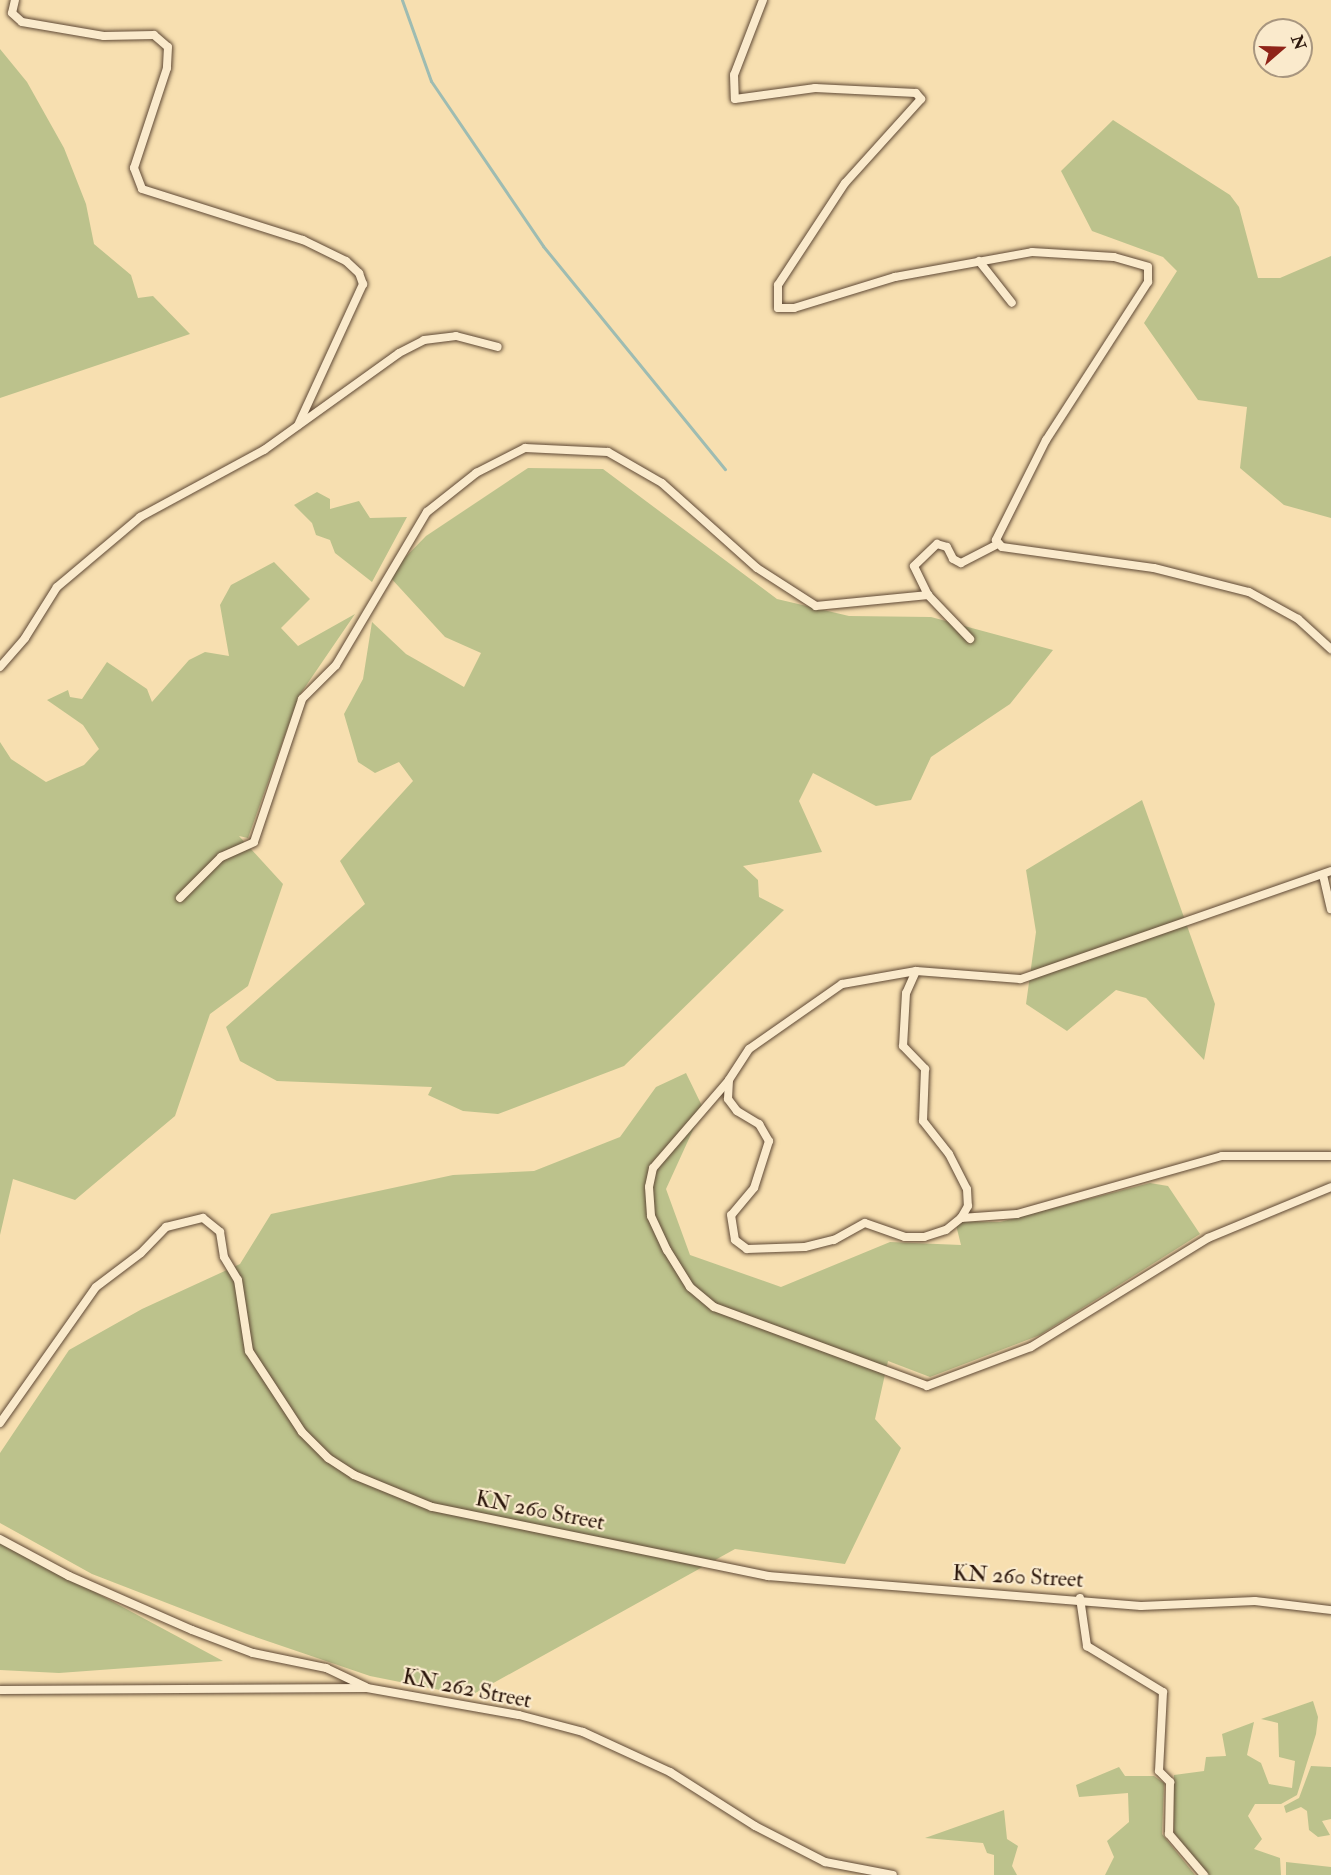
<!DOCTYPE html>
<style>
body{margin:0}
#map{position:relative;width:1331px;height:1875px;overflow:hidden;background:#f7dfb0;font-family:"IM FELL Double Pica",serif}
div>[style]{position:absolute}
.green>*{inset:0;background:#bcc28c}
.stream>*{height:3px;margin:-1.5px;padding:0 1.5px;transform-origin:1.5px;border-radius:1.5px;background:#9ebcb2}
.roads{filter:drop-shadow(0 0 2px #5f4935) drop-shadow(0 0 2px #5f4935)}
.minor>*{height:8px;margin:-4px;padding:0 4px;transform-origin:4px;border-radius:4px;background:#faeacc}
span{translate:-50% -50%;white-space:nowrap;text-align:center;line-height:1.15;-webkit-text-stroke:4.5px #faeacc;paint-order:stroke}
.street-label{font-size:22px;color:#2c170c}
.north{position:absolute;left:1253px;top:18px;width:60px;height:60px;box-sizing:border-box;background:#faeacc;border:2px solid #a8967f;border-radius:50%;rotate:70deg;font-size:16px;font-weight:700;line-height:24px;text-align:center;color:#2c170c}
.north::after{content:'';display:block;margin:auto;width:21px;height:27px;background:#8f2418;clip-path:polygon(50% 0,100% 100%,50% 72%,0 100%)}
</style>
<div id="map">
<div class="green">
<i style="clip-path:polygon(0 49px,27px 82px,64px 148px,86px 204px,94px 244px,131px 275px,138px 298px,153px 296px,190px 334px,0 398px)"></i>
<i style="clip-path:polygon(1113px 120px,1230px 195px,1239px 207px,1258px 278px,1280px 278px,1331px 256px,1331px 518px,1284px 505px,1240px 468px,1247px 407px,1198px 400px,1144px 323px,1177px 271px,1163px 257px,1092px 231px,1061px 171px)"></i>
<i style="clip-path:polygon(528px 468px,603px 469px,777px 599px,849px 616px,931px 617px,1053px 650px,1010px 704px,931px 757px,911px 800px,876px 806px,813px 773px,799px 801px,822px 852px,743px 866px,758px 880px,759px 897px,784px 910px,624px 1066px,498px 1114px,463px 1111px,428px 1095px,432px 1087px,277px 1081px,240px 1061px,226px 1027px,365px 904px,340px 861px,413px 781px,399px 762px,375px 773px,358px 762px,344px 714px,363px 679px,372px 622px,406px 654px,464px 687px,481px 653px,445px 637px,388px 575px,426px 536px)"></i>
<i style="clip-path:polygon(317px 492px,330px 499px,330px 509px,359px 501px,370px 518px,407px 517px,372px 582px,335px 553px,330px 540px,316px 535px,312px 523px,294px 505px)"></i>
<i style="clip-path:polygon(274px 562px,310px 599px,281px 628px,298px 646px,355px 614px,299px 696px,248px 838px,239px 836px,283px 884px,248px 986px,210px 1014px,175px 1116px,75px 1200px,13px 1179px,0 1235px,0 742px,11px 759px,46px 782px,84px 765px,99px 749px,83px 725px,47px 700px,68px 690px,70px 697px,82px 699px,107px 662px,147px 689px,152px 702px,189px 660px,205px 652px,229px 656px,220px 605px,231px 585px)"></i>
<i style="clip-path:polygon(1142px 800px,1215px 1004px,1204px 1060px,1146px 998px,1116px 990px,1067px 1031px,1026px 1004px,1036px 932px,1026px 870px)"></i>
<i style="clip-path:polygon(686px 1073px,703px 1108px,666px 1189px,690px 1255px,781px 1287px,890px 1242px,961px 1245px,955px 1221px,1000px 1222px,1150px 1183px,1168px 1186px,1200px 1234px,1040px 1335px,930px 1377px,888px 1361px,875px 1419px,901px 1448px,845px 1564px,735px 1549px,470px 1696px,370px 1676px,247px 1634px,92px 1574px,0 1523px,0 1453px,69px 1350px,142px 1309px,240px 1264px,271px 1214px,453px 1175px,534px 1171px,620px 1137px,656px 1087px)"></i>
<i style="clip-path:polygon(0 1541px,223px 1661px,59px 1673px,0 1670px)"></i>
<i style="clip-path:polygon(1313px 1701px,1318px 1717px,1316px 1734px,1297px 1795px,1281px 1804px,1255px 1804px,1248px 1816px,1262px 1839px,1254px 1849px,1280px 1858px,1281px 1875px,1209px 1875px,1174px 1833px,1174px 1775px,1204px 1771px,1206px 1757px,1226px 1756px,1222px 1734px,1254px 1722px,1247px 1755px,1261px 1763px,1269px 1784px,1292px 1788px,1295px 1761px,1279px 1757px,1278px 1723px,1261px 1719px)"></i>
<i style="clip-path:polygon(1311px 1766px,1331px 1767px,1331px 1819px,1322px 1821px,1330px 1835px,1318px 1837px,1309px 1830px,1307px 1811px,1301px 1807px,1286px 1813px,1284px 1806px,1299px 1798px)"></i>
<i style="clip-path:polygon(1119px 1767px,1125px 1776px,1154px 1776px,1164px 1783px,1162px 1834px,1195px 1875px,1105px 1875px,1114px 1857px,1107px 1841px,1129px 1822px,1128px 1793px,1079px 1797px,1076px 1785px)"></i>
<i style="clip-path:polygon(1004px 1810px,1007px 1839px,1018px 1846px,1012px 1866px,1017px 1875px,994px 1875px,994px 1855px,987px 1853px,983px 1843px,925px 1838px)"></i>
<i style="clip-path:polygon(1286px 1862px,1331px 1867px,1331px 1875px,1286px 1875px)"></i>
</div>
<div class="stream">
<i style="left:402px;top:0;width:86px;rotate:70.3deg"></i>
<i style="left:431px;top:81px;width:199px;rotate:55.8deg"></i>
<i style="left:543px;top:246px;width:288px;rotate:50.8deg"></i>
</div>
<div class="roads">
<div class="minor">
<i style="left:15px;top:0;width:13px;rotate:103deg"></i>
<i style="left:12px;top:13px;width:13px;rotate:42deg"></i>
<i style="left:22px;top:22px;width:83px;rotate:9.7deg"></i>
<i style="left:104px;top:36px;width:50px;rotate:-1.1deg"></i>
<i style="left:154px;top:35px;width:18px;rotate:41deg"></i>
<i style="left:168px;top:47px;width:21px;rotate:93deg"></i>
<i style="left:167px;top:68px;width:105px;rotate:108.3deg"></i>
<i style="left:134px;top:168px;width:22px;rotate:69deg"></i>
<i style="left:142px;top:189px;width:169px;rotate:17.6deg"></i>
<i style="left:303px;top:240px;width:48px;rotate:26deg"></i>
<i style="left:346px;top:261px;width:18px;rotate:43deg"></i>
<i style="left:359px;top:273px;width:12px;rotate:70deg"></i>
<i style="left:363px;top:284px;width:155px;rotate:114.7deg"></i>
<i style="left:763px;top:0;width:80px;rotate:111.1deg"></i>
<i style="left:734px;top:75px;width:24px;rotate:88deg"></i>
<i style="left:735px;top:99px;width:81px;rotate:-7.8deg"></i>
<i style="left:815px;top:88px;width:101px;rotate:2.8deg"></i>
<i style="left:916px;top:93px;width:8px;rotate:50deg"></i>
<i style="left:921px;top:99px;width:113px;rotate:132.1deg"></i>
<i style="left:845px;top:183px;width:122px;rotate:123.3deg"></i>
<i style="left:778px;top:285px;width:23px;rotate:90deg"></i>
<i style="left:778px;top:308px;width:16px"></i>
<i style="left:794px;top:308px;width:106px;rotate:-17.1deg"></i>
<i style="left:895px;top:277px;width:139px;rotate:-10.3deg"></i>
<i style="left:1032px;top:252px;width:82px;rotate:3.5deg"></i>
<i style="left:1114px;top:257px;width:35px;rotate:16deg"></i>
<i style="left:1148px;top:267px;width:15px;rotate:90deg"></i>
<i style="left:1148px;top:282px;width:188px;rotate:122.8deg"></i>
<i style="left:1046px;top:440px;width:112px;rotate:116.6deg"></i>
<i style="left:996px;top:540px;width:9px;rotate:49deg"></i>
<i style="left:1002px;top:547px;width:153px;rotate:7.9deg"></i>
<i style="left:1154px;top:568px;width:98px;rotate:14.2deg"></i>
<i style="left:1249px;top:592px;width:56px;rotate:28.9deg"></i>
<i style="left:1298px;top:619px;width:45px;rotate:42.3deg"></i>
<i style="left:979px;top:261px;width:53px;rotate:51.8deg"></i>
<i style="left:928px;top:595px;width:32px;rotate:-116deg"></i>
<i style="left:914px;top:566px;width:32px;rotate:-44deg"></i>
<i style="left:937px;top:544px;width:10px;rotate:17deg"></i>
<i style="left:947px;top:547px;width:13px;rotate:63deg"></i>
<i style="left:953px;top:559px;width:9px;rotate:27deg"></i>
<i style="left:961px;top:563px;width:42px;rotate:-27.2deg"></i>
<i style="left:0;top:667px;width:38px;rotate:-49deg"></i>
<i style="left:25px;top:638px;width:60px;rotate:-57.9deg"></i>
<i style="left:57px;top:587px;width:109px;rotate:-40.1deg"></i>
<i style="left:140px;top:517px;width:141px;rotate:-28.4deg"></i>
<i style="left:264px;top:450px;width:166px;rotate:-35.7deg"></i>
<i style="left:399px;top:353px;width:28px;rotate:-27deg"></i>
<i style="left:424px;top:340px;width:32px;rotate:-7deg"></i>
<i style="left:456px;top:336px;width:43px;rotate:14.7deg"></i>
<i style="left:1331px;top:871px;width:329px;rotate:160.8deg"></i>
<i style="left:1020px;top:979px;width:104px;rotate:-175.6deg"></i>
<i style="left:916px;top:971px;width:75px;rotate:170deg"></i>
<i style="left:842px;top:984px;width:113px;rotate:145deg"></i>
<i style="left:749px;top:1049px;width:37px;rotate:123deg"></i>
<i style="left:729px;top:1080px;width:116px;rotate:130.8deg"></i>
<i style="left:653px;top:1168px;width:19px;rotate:102deg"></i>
<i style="left:649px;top:1187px;width:29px;rotate:86deg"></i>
<i style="left:651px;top:1216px;width:38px;rotate:65deg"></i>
<i style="left:667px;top:1250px;width:44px;rotate:58.1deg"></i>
<i style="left:690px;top:1287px;width:31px;rotate:40deg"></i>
<i style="left:714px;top:1307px;width:227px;rotate:20.3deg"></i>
<i style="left:927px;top:1386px;width:111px;rotate:-20.6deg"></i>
<i style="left:1031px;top:1347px;width:208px;rotate:-31.6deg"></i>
<i style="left:1208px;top:1238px;width:133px;rotate:-22.5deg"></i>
<i style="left:1323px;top:875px;width:35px;rotate:77deg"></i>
<i style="left:180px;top:898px;width:58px;rotate:-45deg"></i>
<i style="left:221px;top:857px;width:36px;rotate:-24deg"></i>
<i style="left:254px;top:842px;width:151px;rotate:-71.4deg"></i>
<i style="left:302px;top:699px;width:48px;rotate:-45deg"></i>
<i style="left:336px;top:665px;width:178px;rotate:-59.3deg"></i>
<i style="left:427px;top:512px;width:63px;rotate:-38.5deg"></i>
<i style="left:476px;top:473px;width:55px;rotate:-27deg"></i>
<i style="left:525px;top:448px;width:83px;rotate:2.8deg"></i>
<i style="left:608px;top:452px;width:62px;rotate:29.9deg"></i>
<i style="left:662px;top:483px;width:127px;rotate:41.8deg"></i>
<i style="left:757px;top:568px;width:70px;rotate:32.8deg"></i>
<i style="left:816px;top:606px;width:113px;rotate:-5.6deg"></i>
<i style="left:928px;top:595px;width:61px;rotate:46.3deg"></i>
<i style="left:916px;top:971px;width:24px;rotate:114deg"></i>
<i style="left:906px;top:993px;width:53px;rotate:93.2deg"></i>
<i style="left:903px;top:1046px;width:32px;rotate:46deg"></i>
<i style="left:925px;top:1069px;width:52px;rotate:92.2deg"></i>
<i style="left:923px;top:1121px;width:42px;rotate:51.8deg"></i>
<i style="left:949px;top:1154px;width:39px;rotate:63deg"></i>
<i style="left:967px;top:1189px;width:17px;rotate:87deg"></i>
<i style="left:968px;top:1206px;width:14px;rotate:120deg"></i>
<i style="left:729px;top:1080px;width:19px;rotate:93deg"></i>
<i style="left:728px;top:1099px;width:15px;rotate:53deg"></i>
<i style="left:737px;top:1111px;width:26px;rotate:31deg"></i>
<i style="left:759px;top:1124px;width:20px;rotate:60deg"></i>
<i style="left:769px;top:1141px;width:49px;rotate:107.7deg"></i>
<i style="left:754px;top:1188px;width:35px;rotate:130deg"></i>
<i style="left:731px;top:1215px;width:25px;rotate:81deg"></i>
<i style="left:735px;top:1240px;width:15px;rotate:37deg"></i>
<i style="left:747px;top:1249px;width:58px;rotate:-2deg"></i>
<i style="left:805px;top:1247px;width:30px;rotate:-14deg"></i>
<i style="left:834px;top:1240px;width:35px;rotate:-29deg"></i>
<i style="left:865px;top:1223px;width:42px;rotate:19.3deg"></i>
<i style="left:905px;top:1237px;width:19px"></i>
<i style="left:924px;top:1237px;width:23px;rotate:-18deg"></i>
<i style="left:946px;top:1230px;width:19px;rotate:-39deg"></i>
<i style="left:961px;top:1218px;width:56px;rotate:-4.1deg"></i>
<i style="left:1017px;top:1214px;width:213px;rotate:-15.8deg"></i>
<i style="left:1222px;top:1156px;width:109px"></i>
<i style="left:0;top:1423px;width:166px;rotate:-54.8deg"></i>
<i style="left:96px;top:1287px;width:56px;rotate:-37.1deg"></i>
<i style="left:141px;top:1253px;width:36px;rotate:-46deg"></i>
<i style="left:166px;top:1227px;width:38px;rotate:-14deg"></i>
<i style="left:203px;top:1218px;width:22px;rotate:39deg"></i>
<i style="left:220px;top:1232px;width:25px;rotate:81deg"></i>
<i style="left:224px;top:1257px;width:27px;rotate:59deg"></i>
<i style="left:238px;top:1280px;width:72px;rotate:81.2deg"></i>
<i style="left:249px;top:1351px;width:97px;rotate:56.8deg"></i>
<i style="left:302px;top:1432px;width:37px;rotate:45deg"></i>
<i style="left:328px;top:1458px;width:31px;rotate:33deg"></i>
<i style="left:354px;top:1475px;width:84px;rotate:22.3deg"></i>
<i style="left:432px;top:1507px;width:343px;rotate:11.6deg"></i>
<i style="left:768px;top:1576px;width:374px;rotate:4.6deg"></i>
<i style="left:1141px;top:1606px;width:114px;rotate:-2.5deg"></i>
<i style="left:1255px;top:1601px;width:77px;rotate:6.8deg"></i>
<i style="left:0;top:1539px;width:78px;rotate:28.2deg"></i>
<i style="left:69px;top:1576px;width:134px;rotate:23.7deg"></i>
<i style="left:192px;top:1630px;width:65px;rotate:20.7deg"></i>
<i style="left:253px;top:1653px;width:75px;rotate:11.6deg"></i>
<i style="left:326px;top:1668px;width:44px;rotate:25.4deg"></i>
<i style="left:1080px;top:1598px;width:49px;rotate:81.7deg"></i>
<i style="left:1087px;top:1646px;width:89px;rotate:31.2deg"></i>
<i style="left:1163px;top:1692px;width:79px;rotate:92.9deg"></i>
<i style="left:1159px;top:1771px;width:16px;rotate:45deg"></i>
<i style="left:1170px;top:1782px;width:52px;rotate:91.1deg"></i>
<i style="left:1169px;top:1834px;width:54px;rotate:49.5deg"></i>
<i style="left:0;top:1690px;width:367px;rotate:-0.3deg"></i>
<i style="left:367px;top:1688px;width:154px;rotate:10.1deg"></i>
<i style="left:519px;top:1715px;width:66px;rotate:14.9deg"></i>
<i style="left:583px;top:1732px;width:96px;rotate:24.7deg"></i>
<i style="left:670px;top:1772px;width:101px;rotate:32.4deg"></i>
<i style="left:755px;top:1826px;width:79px;rotate:27.2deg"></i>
<i style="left:825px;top:1862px;width:69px;rotate:10.8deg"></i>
</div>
</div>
<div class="street-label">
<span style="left:540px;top:1511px;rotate:11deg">KN 260 Street</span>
<span style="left:1018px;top:1577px;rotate:3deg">KN 260 Street</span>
<span style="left:467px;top:1689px;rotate:11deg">KN 262 Street</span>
</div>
<div class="north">N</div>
</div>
